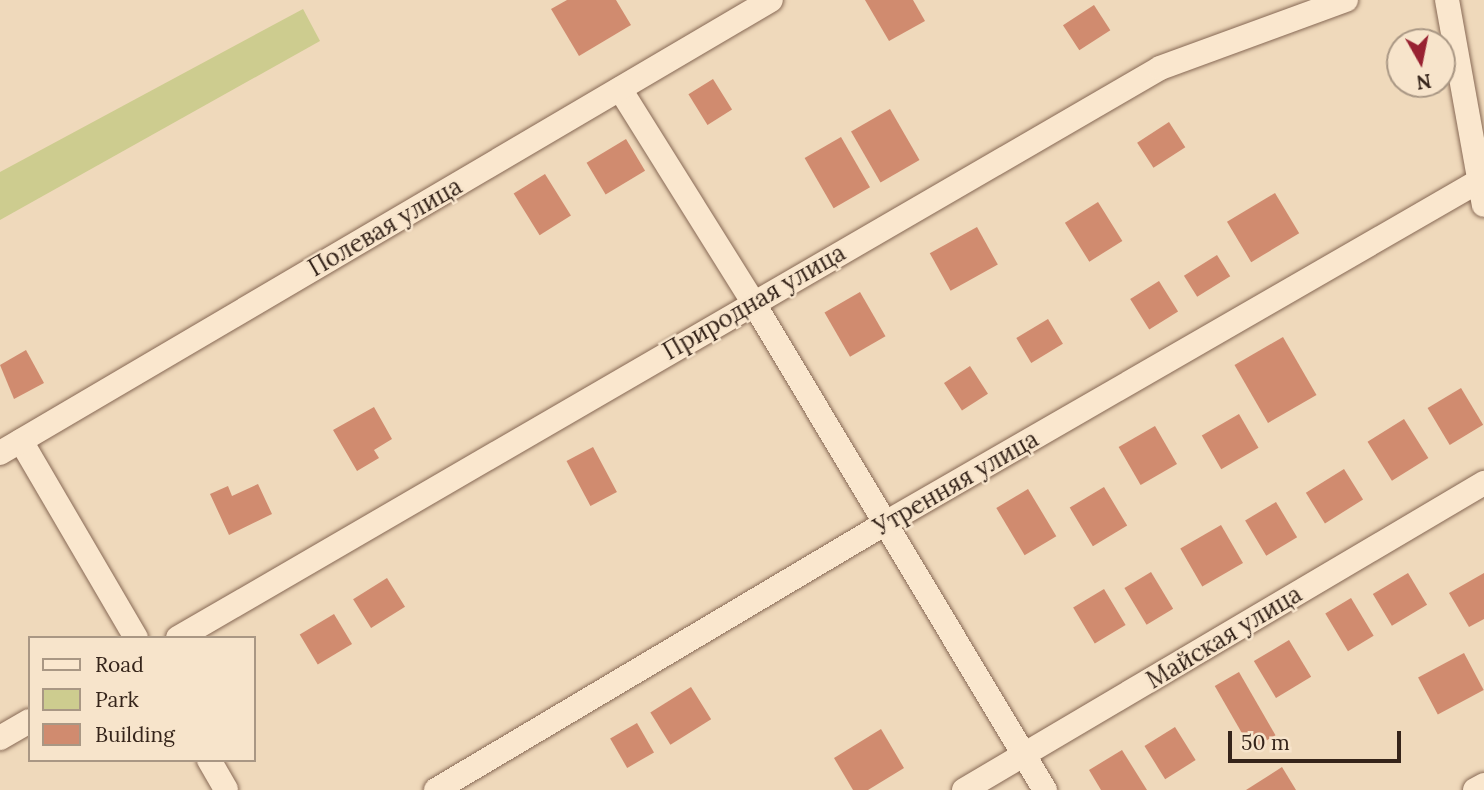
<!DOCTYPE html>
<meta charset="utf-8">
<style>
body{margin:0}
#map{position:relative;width:1484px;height:790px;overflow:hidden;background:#efd9bb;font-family:Lora,serif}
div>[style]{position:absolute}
.green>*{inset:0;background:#cdcc8f}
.building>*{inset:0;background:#d08b6f;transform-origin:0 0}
.roads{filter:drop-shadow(0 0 2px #876955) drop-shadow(0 0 2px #876955)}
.minor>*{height:24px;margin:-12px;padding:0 12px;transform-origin:12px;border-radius:12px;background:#fae7ce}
span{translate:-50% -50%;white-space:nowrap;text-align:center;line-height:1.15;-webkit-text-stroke:5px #f7e4cb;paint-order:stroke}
.street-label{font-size:24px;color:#35241a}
.legend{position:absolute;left:28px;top:636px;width:228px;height:126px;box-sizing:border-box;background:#f7e4cb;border:2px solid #a99784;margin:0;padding:9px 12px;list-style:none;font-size:21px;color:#35241a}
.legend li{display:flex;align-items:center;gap:14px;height:35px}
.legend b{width:35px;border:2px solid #a99784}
.north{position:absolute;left:1386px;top:28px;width:70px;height:70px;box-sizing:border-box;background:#f7e4cb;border:2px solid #a99784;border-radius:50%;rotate:171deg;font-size:19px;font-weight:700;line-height:28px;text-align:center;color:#35241a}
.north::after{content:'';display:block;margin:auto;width:24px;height:32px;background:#982232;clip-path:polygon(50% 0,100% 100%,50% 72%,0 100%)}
.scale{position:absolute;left:1228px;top:731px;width:173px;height:32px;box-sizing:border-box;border:4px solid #35241a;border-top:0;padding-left:9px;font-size:21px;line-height:24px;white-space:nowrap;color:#35241a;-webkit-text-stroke:5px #f7e4cb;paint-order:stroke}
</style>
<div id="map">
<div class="green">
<i style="clip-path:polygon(303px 9px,320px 41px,0 220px,0 172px)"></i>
</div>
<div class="building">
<i style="clip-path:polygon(567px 0,616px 0,631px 25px,579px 56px,551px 9px)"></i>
<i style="clip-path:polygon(865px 0,913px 0,925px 21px,889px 41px)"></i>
<i style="left:1094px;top:5px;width:30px;height:37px;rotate:57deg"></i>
<i style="left:713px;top:79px;width:36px;height:29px;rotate:58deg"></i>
<i style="left:890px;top:109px;width:59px;height:45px;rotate:60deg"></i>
<i style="left:1169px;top:122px;width:30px;height:38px;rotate:57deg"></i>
<i style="left:841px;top:137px;width:58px;height:42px;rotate:60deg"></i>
<i style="left:626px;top:139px;width:37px;height:46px;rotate:59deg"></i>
<i style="left:545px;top:174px;width:49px;height:37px;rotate:58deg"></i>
<i style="left:1275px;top:193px;width:47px;height:56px;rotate:59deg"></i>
<i style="left:1098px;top:202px;width:46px;height:39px;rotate:58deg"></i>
<i style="left:977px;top:227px;width:43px;height:54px;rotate:61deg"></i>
<i style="left:1217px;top:255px;width:25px;height:39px;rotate:58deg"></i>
<i style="left:1159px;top:281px;width:36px;height:34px;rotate:58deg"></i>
<i style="left:860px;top:292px;width:51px;height:41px;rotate:60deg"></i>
<i style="left:1048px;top:319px;width:29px;height:37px;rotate:59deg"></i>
<i style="left:1283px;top:337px;width:67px;height:56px;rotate:60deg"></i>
<i style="clip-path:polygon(26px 350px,44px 383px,14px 399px,0 365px)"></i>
<i style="left:970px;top:366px;width:33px;height:31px;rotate:57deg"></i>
<i style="left:1461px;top:388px;width:43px;height:39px;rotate:59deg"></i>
<i style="clip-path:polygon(374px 407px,392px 439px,374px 450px,379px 458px,357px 471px,333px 430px)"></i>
<i style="left:1239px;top:414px;width:39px;height:43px;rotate:60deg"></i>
<i style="left:1404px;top:419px;width:46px;height:43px;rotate:58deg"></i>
<i style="left:1155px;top:426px;width:44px;height:42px;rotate:60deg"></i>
<i style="left:593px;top:447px;width:51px;height:30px;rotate:62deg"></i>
<i style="left:1344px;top:469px;width:36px;height:45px;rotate:58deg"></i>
<i style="clip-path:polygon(258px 484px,272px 514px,229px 535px,210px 494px,228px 486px,232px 496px)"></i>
<i style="left:1104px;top:487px;width:45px;height:40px;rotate:59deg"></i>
<i style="left:1028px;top:489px;width:55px;height:37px;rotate:59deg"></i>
<i style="left:1276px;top:502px;width:41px;height:36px;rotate:59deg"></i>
<i style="left:1221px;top:525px;width:44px;height:47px;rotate:60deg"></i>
<i style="left:1151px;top:572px;width:43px;height:31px;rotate:59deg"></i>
<i style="left:1408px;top:573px;width:37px;height:41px;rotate:59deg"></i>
<i style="clip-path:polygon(1484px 573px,1484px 619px,1469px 627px,1449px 593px)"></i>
<i style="left:387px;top:578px;width:34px;height:40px;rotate:58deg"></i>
<i style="left:1104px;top:589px;width:42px;height:36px;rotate:59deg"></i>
<i style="left:1351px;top:598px;width:44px;height:30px;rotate:59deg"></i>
<i style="left:334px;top:614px;width:35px;height:40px;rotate:59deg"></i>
<i style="left:1289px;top:640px;width:43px;height:41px;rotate:59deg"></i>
<i style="left:1464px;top:653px;width:42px;height:52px;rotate:62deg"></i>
<i style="left:1239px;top:672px;width:73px;height:28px;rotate:60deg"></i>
<i style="left:691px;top:687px;width:38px;height:48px;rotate:58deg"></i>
<i style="left:637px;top:723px;width:34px;height:31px;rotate:60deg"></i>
<i style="left:1175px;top:727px;width:39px;height:36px;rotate:58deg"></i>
<i style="clip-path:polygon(881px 729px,904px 768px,868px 790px,853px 790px,834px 758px)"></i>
<i style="clip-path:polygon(1122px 750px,1147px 790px,1101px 790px,1089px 770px)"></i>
<i style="clip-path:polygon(1282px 767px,1296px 790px,1246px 790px)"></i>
</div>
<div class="roads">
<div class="minor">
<i style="left:1447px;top:0;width:208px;rotate:79.8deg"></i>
<i style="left:620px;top:89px;width:251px;rotate:58deg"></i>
<i style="left:753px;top:302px;width:569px;rotate:59.11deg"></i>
<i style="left:21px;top:441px;width:228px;rotate:59.7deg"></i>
<i style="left:0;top:453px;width:894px;rotate:-30.44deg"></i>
<i style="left:178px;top:638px;width:1135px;rotate:-30.13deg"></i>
<i style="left:1160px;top:68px;width:198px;rotate:-20.1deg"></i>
<i style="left:0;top:738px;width:34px;rotate:-30deg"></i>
<i style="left:209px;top:760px;width:34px;rotate:60deg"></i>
<i style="left:436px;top:790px;width:521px;rotate:-30.7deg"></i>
<i style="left:884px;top:524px;width:687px;rotate:-29.96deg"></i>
<i style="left:964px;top:790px;width:604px;rotate:-30.56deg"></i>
<i style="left:1475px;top:790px;width:10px;rotate:-29deg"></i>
</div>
</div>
<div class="street-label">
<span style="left:385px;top:227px;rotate:-30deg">Полевая улица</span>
<span style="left:754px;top:302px;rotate:-30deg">Природная улица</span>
<span style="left:956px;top:483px;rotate:-30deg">Утренняя улица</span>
<span style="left:1224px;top:637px;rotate:-31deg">Майская улица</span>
</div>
<ul class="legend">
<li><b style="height:9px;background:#fae7ce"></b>Road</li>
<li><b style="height:19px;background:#cdcc8f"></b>Park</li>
<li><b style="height:19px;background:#d08b6f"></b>Building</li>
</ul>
<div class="north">N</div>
<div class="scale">50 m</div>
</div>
